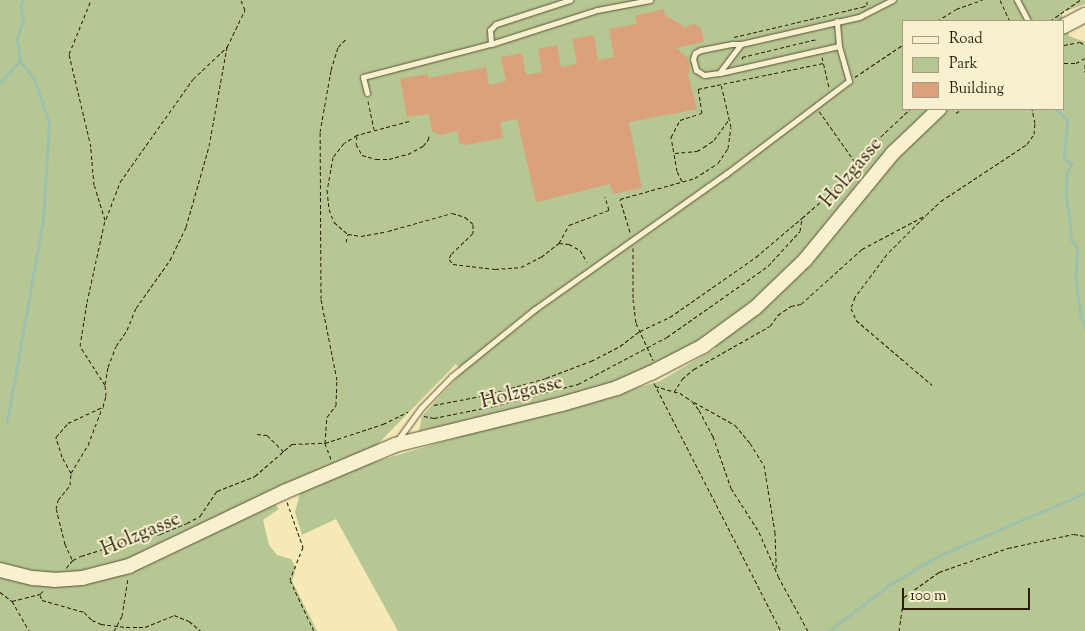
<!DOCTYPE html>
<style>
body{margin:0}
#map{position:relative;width:1085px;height:631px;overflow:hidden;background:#f6e8b7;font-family:"Sorts Mill Goudy",serif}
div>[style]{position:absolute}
.green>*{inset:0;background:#b6c793}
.stream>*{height:2.5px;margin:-1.25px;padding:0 1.25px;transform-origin:1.25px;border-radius:1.25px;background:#9dc0ad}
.building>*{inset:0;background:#dba17a}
.path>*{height:1px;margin-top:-0.5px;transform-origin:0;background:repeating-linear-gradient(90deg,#2c1d0b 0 4px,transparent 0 6.5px)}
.roads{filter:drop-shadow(0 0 1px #5e5036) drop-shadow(0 0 1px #5e5036)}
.lane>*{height:5px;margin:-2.5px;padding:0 2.5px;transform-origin:2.5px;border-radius:2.5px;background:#f9f0d0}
.secondary>*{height:14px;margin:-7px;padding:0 7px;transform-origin:7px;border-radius:7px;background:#f9f0d0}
span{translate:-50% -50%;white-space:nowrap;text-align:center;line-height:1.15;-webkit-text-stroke:4px #f9f0d0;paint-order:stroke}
.street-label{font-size:20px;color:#2c1d0b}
.legend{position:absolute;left:902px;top:20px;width:162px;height:90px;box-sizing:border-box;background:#f9f0d0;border:1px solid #a79c81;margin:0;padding:6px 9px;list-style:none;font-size:15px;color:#2c1d0b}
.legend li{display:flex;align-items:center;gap:10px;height:25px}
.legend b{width:25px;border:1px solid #a79c81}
.scale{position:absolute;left:902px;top:588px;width:128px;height:22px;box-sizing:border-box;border:2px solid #2c1d0b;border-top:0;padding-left:6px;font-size:15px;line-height:18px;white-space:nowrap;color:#2c1d0b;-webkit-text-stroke:4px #f9f0d0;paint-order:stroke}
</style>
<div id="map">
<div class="green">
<i style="clip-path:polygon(0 0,1085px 0,1085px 4px,1061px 13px,1064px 21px,904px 21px,904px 109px,1064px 109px,1064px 21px,1069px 36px,1085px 42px,1085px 631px,398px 631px,336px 519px,302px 535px,295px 512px,301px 490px,368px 464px,475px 432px,564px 411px,660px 381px,716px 348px,707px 337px,660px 366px,619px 381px,548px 403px,419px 431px,422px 416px,462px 372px,456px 364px,375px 447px,252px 511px,275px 504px,279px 509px,263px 520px,269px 545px,277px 555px,291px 559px,296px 568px,292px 581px,317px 631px,0 631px)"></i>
</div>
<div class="stream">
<i style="left:0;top:82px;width:29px;rotate:-46deg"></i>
<i style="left:20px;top:61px;width:22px;rotate:-98deg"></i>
<i style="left:17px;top:39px;width:19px;rotate:-72deg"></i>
<i style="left:23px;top:21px;width:15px;rotate:-98deg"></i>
<i style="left:21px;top:6px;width:6px;rotate:-72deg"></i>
<i style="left:1056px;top:109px;width:16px;rotate:43deg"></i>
<i style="left:1068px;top:120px;width:39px;rotate:96deg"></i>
<i style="left:1064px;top:159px;width:9px;rotate:27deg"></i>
<i style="left:1072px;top:163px;width:12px;rotate:114deg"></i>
<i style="left:1067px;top:174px;width:21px;rotate:93deg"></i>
<i style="left:1066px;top:195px;width:22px;rotate:80deg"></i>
<i style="left:1070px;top:217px;width:22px;rotate:87deg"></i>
<i style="left:1071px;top:239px;width:11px;rotate:52deg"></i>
<i style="left:1078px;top:248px;width:31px;rotate:94deg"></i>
<i style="left:1076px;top:279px;width:37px;rotate:82deg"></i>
<i style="left:1081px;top:316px;width:12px;rotate:70deg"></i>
<i style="left:7px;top:422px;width:205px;rotate:-79.9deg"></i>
<i style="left:43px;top:220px;width:97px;rotate:-86.5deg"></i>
<i style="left:49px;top:123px;width:46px;rotate:-108.8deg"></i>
<i style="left:34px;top:79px;width:23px;rotate:-128deg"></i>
<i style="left:829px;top:631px;width:76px;rotate:-37.5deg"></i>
<i style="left:889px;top:585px;width:57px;rotate:-30.6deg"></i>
<i style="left:938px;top:556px;width:160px;rotate:-23.2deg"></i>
</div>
<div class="building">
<i style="clip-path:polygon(664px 9px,665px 15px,685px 27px,694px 24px,701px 28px,704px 42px,676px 48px,688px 58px,690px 70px,688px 74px,697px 109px,629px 122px,642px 188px,613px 194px,610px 184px,536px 202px,517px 119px,500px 122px,503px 138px,465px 145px,459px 143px,458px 131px,440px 135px,432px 131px,429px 114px,407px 117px,400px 79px,428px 74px,428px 78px,486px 67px,489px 85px,506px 81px,501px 57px,522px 53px,526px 75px,542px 72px,538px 49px,557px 45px,561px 67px,577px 64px,572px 39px,594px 35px,598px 60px,614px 57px,609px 29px,637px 24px,635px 16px)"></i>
</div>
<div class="path">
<i style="left:1000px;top:0;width:23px;rotate:65deg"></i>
<i style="left:937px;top:21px;width:22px;rotate:-32deg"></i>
<i style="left:956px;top:9px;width:28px;rotate:-19deg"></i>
<i style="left:1046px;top:21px;width:4px"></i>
<i style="left:1050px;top:21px;width:37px;rotate:-35deg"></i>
<i style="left:734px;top:37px;width:131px;rotate:-13.2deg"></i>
<i style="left:862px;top:7px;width:5px;rotate:-22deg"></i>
<i style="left:867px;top:5px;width:5px;rotate:-90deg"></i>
<i style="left:1064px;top:45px;width:16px;rotate:-11deg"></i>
<i style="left:1080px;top:42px;width:6px;rotate:31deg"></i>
<i style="left:822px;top:57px;width:31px;rotate:77deg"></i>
<i style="left:743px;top:59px;width:2px;rotate:-117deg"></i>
<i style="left:742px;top:57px;width:77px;rotate:-13.5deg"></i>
<i style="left:1064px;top:63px;width:12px"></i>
<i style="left:1076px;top:63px;width:10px;rotate:-29deg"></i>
<i style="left:1085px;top:64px;width:8px;rotate:90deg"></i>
<i style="left:855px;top:77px;width:59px;rotate:-34deg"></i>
<i style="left:368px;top:101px;width:29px;rotate:78deg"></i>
<i style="left:819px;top:111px;width:64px;rotate:54.6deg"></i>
<i style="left:956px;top:113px;width:7px;rotate:-34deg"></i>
<i style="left:409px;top:121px;width:54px;rotate:164.9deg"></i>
<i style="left:357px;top:135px;width:15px;rotate:148deg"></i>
<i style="left:344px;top:143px;width:18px;rotate:128deg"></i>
<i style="left:333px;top:157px;width:34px;rotate:100deg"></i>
<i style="left:327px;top:190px;width:19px;rotate:84deg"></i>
<i style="left:329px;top:209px;width:14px;rotate:69deg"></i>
<i style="left:334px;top:222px;width:18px;rotate:41deg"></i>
<i style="left:348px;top:234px;width:13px;rotate:9deg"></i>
<i style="left:361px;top:236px;width:27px;rotate:-10deg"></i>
<i style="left:388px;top:231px;width:66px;rotate:-15.7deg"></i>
<i style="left:452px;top:213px;width:14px;rotate:17deg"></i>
<i style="left:465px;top:217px;width:11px;rotate:41deg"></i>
<i style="left:473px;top:224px;width:9px;rotate:90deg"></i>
<i style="left:473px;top:233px;width:30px;rotate:136deg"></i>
<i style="left:451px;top:254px;width:5px;rotate:112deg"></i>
<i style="left:449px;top:259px;width:6px;rotate:51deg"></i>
<i style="left:453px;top:264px;width:42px;rotate:6.8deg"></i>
<i style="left:495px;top:269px;width:26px;rotate:-4deg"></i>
<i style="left:521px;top:267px;width:22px;rotate:-27deg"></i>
<i style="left:541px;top:257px;width:23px;rotate:-38deg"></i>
<i style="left:559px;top:243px;width:10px;rotate:6deg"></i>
<i style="left:569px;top:244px;width:13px;rotate:29deg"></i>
<i style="left:580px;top:250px;width:14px;rotate:60deg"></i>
<i style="left:357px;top:136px;width:8px;rotate:97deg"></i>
<i style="left:356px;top:144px;width:13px;rotate:61deg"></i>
<i style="left:362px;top:155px;width:15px;rotate:16deg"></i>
<i style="left:376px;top:159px;width:13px"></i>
<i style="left:389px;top:159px;width:20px;rotate:-15deg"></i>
<i style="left:408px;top:154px;width:17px;rotate:-28deg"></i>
<i style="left:423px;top:146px;width:8px;rotate:-50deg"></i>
<i style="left:428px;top:140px;width:7px;rotate:-74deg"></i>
<i style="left:675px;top:153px;width:22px;rotate:-5deg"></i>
<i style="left:697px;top:151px;width:8px;rotate:-30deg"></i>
<i style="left:704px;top:147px;width:12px;rotate:-35deg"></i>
<i style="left:714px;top:140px;width:26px;rotate:-54deg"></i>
<i style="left:682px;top:181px;width:11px;rotate:-117deg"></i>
<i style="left:677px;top:171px;width:35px;rotate:-100deg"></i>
<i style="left:671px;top:137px;width:19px;rotate:-62deg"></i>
<i style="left:680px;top:120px;width:23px;rotate:-18deg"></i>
<i style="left:702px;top:113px;width:24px;rotate:-99deg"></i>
<i style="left:698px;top:89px;width:128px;rotate:-11.7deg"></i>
<i style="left:924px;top:217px;width:52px;rotate:135deg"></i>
<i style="left:887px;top:254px;width:54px;rotate:126.7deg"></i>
<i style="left:855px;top:297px;width:12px;rotate:110deg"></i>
<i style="left:851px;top:308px;width:13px;rotate:67deg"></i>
<i style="left:856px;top:320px;width:100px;rotate:40.5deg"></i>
<i style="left:106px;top:219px;width:40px;rotate:-69deg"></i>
<i style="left:120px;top:182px;width:126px;rotate:-54.7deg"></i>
<i style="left:193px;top:79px;width:47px;rotate:-43.3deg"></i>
<i style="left:227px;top:47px;width:41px;rotate:-64.1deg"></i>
<i style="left:245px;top:10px;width:11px;rotate:-112deg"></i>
<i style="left:630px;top:232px;width:34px;rotate:-107deg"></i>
<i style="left:620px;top:199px;width:78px;rotate:-15.6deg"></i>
<i style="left:695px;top:178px;width:27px;rotate:-33deg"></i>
<i style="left:718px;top:163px;width:18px;rotate:-56deg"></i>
<i style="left:728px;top:148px;width:21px;rotate:-82deg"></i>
<i style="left:731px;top:127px;width:44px;rotate:-103.1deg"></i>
<i style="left:346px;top:242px;width:8px;rotate:-76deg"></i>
<i style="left:559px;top:243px;width:21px;rotate:-61deg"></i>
<i style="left:569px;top:225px;width:43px;rotate:-20.6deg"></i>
<i style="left:609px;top:210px;width:14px;rotate:-107deg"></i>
<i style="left:633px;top:248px;width:51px;rotate:90deg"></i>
<i style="left:633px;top:299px;width:24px;rotate:83deg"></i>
<i style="left:636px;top:323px;width:41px;rotate:65.3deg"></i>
<i style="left:654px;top:383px;width:279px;rotate:62.9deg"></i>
<i style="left:105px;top:384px;width:17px;rotate:-80deg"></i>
<i style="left:108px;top:367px;width:22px;rotate:-69deg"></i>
<i style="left:116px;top:346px;width:19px;rotate:-55deg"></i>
<i style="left:127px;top:330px;width:24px;rotate:-68deg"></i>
<i style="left:136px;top:308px;width:59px;rotate:-54.7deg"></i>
<i style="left:170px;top:260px;width:37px;rotate:-64deg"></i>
<i style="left:186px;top:227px;width:84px;rotate:-74.1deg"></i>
<i style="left:209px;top:146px;width:101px;rotate:-79.7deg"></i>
<i style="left:655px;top:386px;width:26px;rotate:16deg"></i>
<i style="left:680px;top:393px;width:14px;rotate:34deg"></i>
<i style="left:692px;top:401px;width:11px;rotate:52deg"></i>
<i style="left:699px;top:410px;width:30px;rotate:62deg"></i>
<i style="left:713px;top:436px;width:55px;rotate:70.9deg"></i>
<i style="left:731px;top:488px;width:52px;rotate:57.5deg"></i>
<i style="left:759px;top:532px;width:48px;rotate:66.6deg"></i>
<i style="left:778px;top:576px;width:63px;rotate:61.4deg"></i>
<i style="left:674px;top:392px;width:15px;rotate:-58deg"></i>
<i style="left:682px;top:379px;width:16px;rotate:-40deg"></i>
<i style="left:694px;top:369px;width:87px;rotate:-29.5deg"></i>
<i style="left:770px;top:326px;width:14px;rotate:-54deg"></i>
<i style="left:778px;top:315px;width:16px;rotate:-35deg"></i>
<i style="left:791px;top:306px;width:10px;rotate:-11deg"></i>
<i style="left:801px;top:304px;width:82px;rotate:-42deg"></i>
<i style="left:862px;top:249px;width:72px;rotate:-28deg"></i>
<i style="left:926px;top:215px;width:21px;rotate:-43deg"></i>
<i style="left:941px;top:201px;width:103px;rotate:-33.5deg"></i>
<i style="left:1027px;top:144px;width:12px;rotate:-55deg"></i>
<i style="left:1034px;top:134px;width:11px;rotate:-85deg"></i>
<i style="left:1035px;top:123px;width:14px;rotate:-102deg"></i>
<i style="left:694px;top:402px;width:47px;rotate:29.3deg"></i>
<i style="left:735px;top:425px;width:23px;rotate:50deg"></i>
<i style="left:750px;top:443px;width:26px;rotate:58deg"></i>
<i style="left:764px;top:465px;width:68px;rotate:80.7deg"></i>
<i style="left:775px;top:532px;width:36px;rotate:88deg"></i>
<i style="left:434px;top:405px;width:53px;rotate:-10.9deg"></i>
<i style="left:486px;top:395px;width:62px;rotate:-15.8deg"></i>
<i style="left:546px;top:378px;width:48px;rotate:-20.7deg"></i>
<i style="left:591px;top:361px;width:33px;rotate:-27deg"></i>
<i style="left:620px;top:346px;width:25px;rotate:-37deg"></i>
<i style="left:640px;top:331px;width:33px;rotate:-25deg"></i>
<i style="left:670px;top:317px;width:105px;rotate:-34.9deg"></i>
<i style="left:756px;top:257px;width:60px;rotate:-40.3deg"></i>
<i style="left:424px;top:416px;width:10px;rotate:11deg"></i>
<i style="left:434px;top:418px;width:61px;rotate:-11.3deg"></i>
<i style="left:494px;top:406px;width:87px;rotate:-14.7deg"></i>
<i style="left:578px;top:384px;width:101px;rotate:-27.8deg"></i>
<i style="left:667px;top:337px;width:123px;rotate:-35.1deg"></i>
<i style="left:768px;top:266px;width:47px;rotate:-47.6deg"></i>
<i style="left:800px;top:231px;width:13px;rotate:-81deg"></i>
<i style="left:802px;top:218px;width:28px;rotate:-41deg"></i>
<i style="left:823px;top:200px;width:79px;rotate:-48.1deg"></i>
<i style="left:876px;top:141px;width:47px;rotate:-43.3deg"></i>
<i style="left:257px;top:434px;width:10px;rotate:6deg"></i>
<i style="left:267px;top:435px;width:24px;rotate:45deg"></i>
<i style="left:331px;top:459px;width:17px;rotate:-111deg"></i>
<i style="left:325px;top:443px;width:26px;rotate:-86deg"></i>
<i style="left:327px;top:417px;width:15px;rotate:-53deg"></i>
<i style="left:336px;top:405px;width:25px;rotate:-88deg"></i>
<i style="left:337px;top:380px;width:83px;rotate:-101.2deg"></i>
<i style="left:321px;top:299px;width:167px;rotate:-90.3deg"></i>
<i style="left:320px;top:132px;width:63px;rotate:-79.9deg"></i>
<i style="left:331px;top:70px;width:24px;rotate:-73deg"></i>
<i style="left:338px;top:47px;width:11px;rotate:-45deg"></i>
<i style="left:71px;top:473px;width:18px;rotate:-119deg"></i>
<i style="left:62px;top:457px;width:21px;rotate:-107deg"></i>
<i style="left:56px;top:437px;width:18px;rotate:-49deg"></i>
<i style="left:68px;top:423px;width:38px;rotate:-25deg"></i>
<i style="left:103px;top:407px;width:11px;rotate:-75deg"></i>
<i style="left:106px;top:396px;width:11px;rotate:-95deg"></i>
<i style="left:105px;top:385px;width:46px;rotate:-122.7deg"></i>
<i style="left:80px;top:346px;width:45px;rotate:-81deg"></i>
<i style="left:87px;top:302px;width:84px;rotate:-77.6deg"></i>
<i style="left:105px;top:220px;width:37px;rotate:-107deg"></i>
<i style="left:94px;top:185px;width:38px;rotate:-95deg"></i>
<i style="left:91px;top:147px;width:96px;rotate:-103.3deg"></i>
<i style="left:69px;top:54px;width:58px;rotate:-67.8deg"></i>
<i style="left:287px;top:502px;width:48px;rotate:70.4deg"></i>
<i style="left:303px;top:547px;width:35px;rotate:112deg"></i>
<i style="left:290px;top:580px;width:56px;rotate:64.8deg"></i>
<i style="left:72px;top:559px;width:17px;rotate:-115deg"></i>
<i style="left:65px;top:544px;width:36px;rotate:-104deg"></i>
<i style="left:56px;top:509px;width:9px;rotate:-77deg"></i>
<i style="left:58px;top:500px;width:19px;rotate:-51deg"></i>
<i style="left:70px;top:485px;width:12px;rotate:-85deg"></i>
<i style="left:71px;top:473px;width:33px;rotate:-59deg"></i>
<i style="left:88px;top:445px;width:40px;rotate:-69deg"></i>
<i style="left:66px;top:568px;width:11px;rotate:-49deg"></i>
<i style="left:73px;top:560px;width:9px;rotate:-27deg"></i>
<i style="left:81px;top:556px;width:60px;rotate:-17.5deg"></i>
<i style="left:138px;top:538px;width:22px;rotate:-10deg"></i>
<i style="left:160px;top:534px;width:29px;rotate:-22deg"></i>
<i style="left:187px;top:523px;width:15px;rotate:-28deg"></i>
<i style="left:200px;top:516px;width:30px;rotate:-56deg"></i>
<i style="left:217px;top:491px;width:41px;rotate:-21.5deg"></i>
<i style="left:255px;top:476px;width:49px;rotate:-40.9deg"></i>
<i style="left:292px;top:444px;width:33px;rotate:-2deg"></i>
<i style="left:325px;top:443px;width:61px;rotate:-18.1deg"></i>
<i style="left:383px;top:424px;width:28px;rotate:-26deg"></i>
<i style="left:0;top:592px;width:15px;rotate:37deg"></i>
<i style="left:12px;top:601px;width:34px;rotate:60deg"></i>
<i style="left:40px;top:595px;width:5px;rotate:68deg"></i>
<i style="left:42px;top:600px;width:44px;rotate:15.9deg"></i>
<i style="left:84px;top:612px;width:11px;rotate:45deg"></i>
<i style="left:92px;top:620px;width:10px;rotate:24deg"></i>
<i style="left:101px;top:624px;width:25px;rotate:7deg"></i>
<i style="left:126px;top:627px;width:19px"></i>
<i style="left:145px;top:627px;width:31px;rotate:-22deg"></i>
<i style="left:174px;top:615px;width:16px;rotate:22deg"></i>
<i style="left:189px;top:621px;width:16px;rotate:40deg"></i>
<i style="left:12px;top:601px;width:29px;rotate:-14deg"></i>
<i style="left:40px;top:594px;width:6px;rotate:-45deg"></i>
<i style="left:114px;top:631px;width:17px;rotate:-62deg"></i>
<i style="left:122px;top:616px;width:37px;rotate:-81deg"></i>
<i style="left:899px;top:631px;width:34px;rotate:-82deg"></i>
<i style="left:904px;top:597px;width:43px;rotate:-35.5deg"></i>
<i style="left:939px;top:572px;width:73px;rotate:-19.2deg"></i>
<i style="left:1008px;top:548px;width:67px;rotate:-12deg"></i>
<i style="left:1074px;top:534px;width:11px;rotate:10deg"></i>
</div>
<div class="roads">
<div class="lane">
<i style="left:1017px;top:0;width:24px;rotate:62deg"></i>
<i style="left:491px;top:44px;width:14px;rotate:-94deg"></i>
<i style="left:490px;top:30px;width:8px;rotate:-45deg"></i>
<i style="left:496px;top:24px;width:78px;rotate:-18deg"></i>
<i style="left:741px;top:44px;width:36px;rotate:127deg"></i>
<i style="left:719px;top:73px;width:15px;rotate:172deg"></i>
<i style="left:704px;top:75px;width:9px;rotate:-148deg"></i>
<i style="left:696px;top:70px;width:11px;rotate:-105deg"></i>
<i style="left:693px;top:59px;width:6px;rotate:-72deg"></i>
<i style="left:695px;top:53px;width:7px;rotate:-27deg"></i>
<i style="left:701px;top:50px;width:32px;rotate:-11deg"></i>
<i style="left:732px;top:44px;width:9px"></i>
<i style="left:741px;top:44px;width:121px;rotate:-12.9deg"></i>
<i style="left:859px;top:17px;width:38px;rotate:-27deg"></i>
<i style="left:720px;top:73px;width:122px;rotate:-12.8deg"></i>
<i style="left:367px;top:93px;width:16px;rotate:-104deg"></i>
<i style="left:363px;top:77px;width:132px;rotate:-14.5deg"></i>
<i style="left:491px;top:44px;width:111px;rotate:-17.8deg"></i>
<i style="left:597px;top:10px;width:54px;rotate:-10.7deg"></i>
<i style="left:397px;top:441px;width:41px;rotate:-54deg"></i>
<i style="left:421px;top:408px;width:43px;rotate:-45.9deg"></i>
<i style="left:451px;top:377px;width:108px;rotate:-39deg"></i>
<i style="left:535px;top:309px;width:234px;rotate:-35.3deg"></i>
<i style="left:726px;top:174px;width:154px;rotate:-37.1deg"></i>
<i style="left:849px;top:81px;width:36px;rotate:-106deg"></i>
<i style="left:839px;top:46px;width:25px;rotate:-95deg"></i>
</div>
<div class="secondary">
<i style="left:1064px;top:26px;width:24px;rotate:-28deg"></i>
<i style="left:0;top:570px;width:34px;rotate:14deg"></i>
<i style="left:33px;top:578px;width:21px;rotate:5deg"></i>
<i style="left:54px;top:580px;width:28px;rotate:-4deg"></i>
<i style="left:82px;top:578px;width:49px;rotate:-14.3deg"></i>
<i style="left:129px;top:566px;width:172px;rotate:-25.5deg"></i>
<i style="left:284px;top:492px;width:121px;rotate:-22.9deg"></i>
<i style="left:395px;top:445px;width:172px;rotate:-13.8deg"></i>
<i style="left:562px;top:404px;width:57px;rotate:-16.2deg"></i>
<i style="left:617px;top:388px;width:37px;rotate:-24deg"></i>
<i style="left:651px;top:373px;width:59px;rotate:-27.4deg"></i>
<i style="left:703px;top:346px;width:64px;rotate:-36.2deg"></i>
<i style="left:755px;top:308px;width:69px;rotate:-43.8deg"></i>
<i style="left:805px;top:260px;width:139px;rotate:-50.6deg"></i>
<i style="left:893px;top:153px;width:64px;rotate:-43.7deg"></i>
</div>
</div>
<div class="street-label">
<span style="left:852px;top:173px;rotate:-50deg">Holzgasse</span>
<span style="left:522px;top:393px;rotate:-14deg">Holzgasse</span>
<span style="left:141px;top:535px;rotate:-23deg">Holzgasse</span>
</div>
<ul class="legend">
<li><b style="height:6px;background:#f9f0d0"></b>Road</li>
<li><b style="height:14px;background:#b6c793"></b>Park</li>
<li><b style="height:14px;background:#dba17a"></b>Building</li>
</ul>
<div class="scale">100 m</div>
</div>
